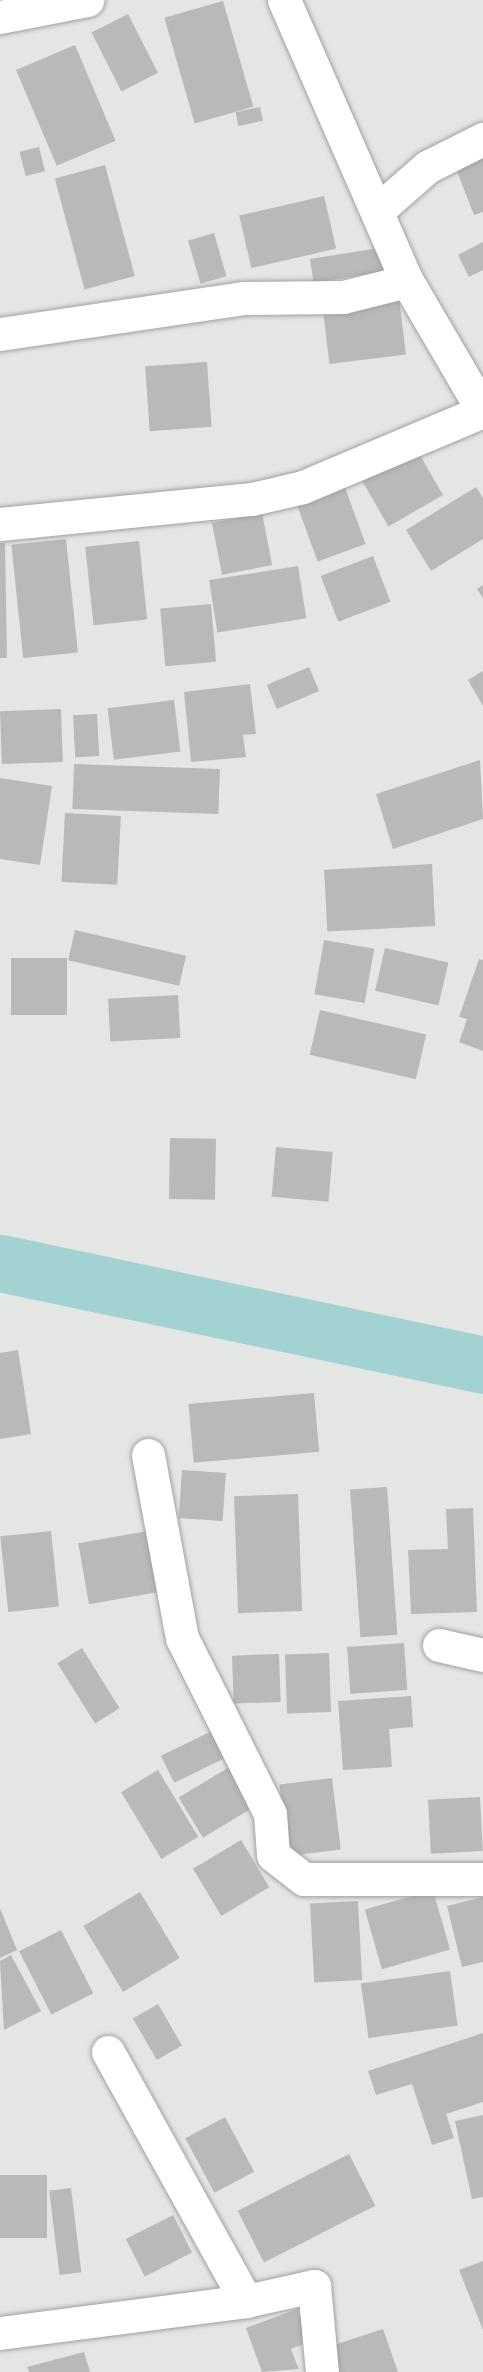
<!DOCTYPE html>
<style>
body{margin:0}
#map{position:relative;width:483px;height:2372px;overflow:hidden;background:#e3e6e3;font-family:"Golos Text",sans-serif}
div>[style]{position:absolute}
.river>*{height:57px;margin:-28.5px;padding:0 28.5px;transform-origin:28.5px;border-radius:28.5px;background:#a2d2d1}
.building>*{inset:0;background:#b9bab7;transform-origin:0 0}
.roads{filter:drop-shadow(0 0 2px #a0a2a0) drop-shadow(0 0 2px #a0a2a0)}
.minor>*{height:33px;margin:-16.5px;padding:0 16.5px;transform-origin:16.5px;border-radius:16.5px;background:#fff}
span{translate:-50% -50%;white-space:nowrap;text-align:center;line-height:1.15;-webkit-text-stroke:4.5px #fff;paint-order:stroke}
</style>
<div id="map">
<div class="river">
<i style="left:0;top:1263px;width:494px;rotate:11.9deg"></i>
</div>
<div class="building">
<i style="left:223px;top:1px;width:110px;height:61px;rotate:74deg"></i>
<i style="left:128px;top:14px;width:66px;height:41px;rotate:63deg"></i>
<i style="left:75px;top:45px;width:104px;height:64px;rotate:67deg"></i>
<i style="left:260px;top:107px;width:14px;height:25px;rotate:78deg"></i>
<i style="left:39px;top:147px;width:25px;height:20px;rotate:76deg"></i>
<i style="clip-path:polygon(483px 149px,483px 212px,474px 215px,453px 161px)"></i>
<i style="left:105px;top:165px;width:115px;height:52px;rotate:75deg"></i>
<i style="left:324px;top:196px;width:54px;height:87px;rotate:77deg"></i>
<i style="left:214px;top:233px;width:45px;height:27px;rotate:74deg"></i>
<i style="clip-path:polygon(483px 242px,483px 270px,469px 277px,458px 255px)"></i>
<i style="left:379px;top:248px;width:24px;height:70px;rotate:81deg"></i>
<i style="left:399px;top:298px;width:57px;height:77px;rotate:83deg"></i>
<i style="left:207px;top:362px;width:65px;height:62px;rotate:86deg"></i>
<i style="left:417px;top:450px;width:52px;height:63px;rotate:60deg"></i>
<i style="left:343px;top:482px;width:66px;height:51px;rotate:70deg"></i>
<i style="clip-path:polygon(476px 487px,483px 498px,483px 539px,431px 571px,406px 530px)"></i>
<i style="left:262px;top:513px;width:53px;height:51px;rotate:79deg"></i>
<i style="left:66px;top:539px;width:114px;height:55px;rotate:84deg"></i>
<i style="left:139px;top:541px;width:79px;height:54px;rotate:84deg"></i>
<i style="clip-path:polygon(0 543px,5px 543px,7px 658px,0 658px)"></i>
<i style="left:373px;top:556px;width:49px;height:56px;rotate:69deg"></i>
<i style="left:298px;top:566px;width:53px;height:90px;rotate:81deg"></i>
<i style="clip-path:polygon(483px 585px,483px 598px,477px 589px)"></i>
<i style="left:211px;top:604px;width:58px;height:51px;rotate:85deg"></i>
<i style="left:309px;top:667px;width:26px;height:46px;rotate:67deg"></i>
<i style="clip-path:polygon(483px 671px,483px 706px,468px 680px)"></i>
<i style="clip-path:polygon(250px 684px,256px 734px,243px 735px,246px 757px,191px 762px,184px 692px)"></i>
<i style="left:174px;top:700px;width:52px;height:67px;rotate:83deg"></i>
<i style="left:61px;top:709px;width:53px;height:61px;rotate:88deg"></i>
<i style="left:97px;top:714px;width:42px;height:24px;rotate:87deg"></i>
<i style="clip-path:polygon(480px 760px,483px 819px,393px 849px,376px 794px)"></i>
<i style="left:74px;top:764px;width:146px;height:45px;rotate:2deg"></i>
<i style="clip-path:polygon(0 778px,52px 786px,40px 865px,0 859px)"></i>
<i style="left:65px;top:813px;width:56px;height:69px;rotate:3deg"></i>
<i style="left:432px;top:864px;width:62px;height:108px;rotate:87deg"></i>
<i style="left:75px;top:930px;width:114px;height:31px;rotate:13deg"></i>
<i style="left:324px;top:940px;width:51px;height:55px;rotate:10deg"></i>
<i style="left:385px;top:948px;width:65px;height:44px;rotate:13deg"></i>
<i style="left:11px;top:958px;width:56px;height:57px"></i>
<i style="clip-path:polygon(479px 959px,483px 960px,483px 1051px,459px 1042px,467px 1019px,459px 1017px)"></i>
<i style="left:178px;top:995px;width:43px;height:70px;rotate:87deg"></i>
<i style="left:320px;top:1010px;width:109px;height:46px;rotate:13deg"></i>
<i style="left:170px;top:1138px;width:46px;height:61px;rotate:1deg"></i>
<i style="left:276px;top:1147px;width:57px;height:50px;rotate:5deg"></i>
<i style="clip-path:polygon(18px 1350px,31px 1434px,0 1439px,0 1353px)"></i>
<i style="left:314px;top:1393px;width:59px;height:126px;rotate:85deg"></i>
<i style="left:182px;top:1470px;width:44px;height:48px;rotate:4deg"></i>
<i style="left:387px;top:1487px;width:148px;height:37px;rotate:86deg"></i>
<i style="left:298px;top:1494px;width:117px;height:64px;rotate:88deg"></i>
<i style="clip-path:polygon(473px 1508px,477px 1612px,411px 1614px,408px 1550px,448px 1549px,446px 1509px)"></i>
<i style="left:159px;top:1529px;width:62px;height:82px;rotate:80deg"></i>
<i style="left:51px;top:1531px;width:76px;height:51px;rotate:84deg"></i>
<i style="left:404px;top:1643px;width:47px;height:57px;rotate:86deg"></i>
<i style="left:82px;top:1648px;width:71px;height:29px;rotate:58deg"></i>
<i style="left:329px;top:1653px;width:59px;height:44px;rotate:88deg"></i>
<i style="left:279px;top:1654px;width:48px;height:47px;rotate:88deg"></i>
<i style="clip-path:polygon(411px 1696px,413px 1727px,389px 1729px,392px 1767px,343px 1770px,338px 1701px)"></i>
<i style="left:214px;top:1730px;width:30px;height:59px;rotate:64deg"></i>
<i style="left:231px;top:1766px;width:47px;height:61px;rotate:59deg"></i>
<i style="left:158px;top:1770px;width:78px;height:43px;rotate:59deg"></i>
<i style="left:332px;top:1778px;width:72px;height:53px;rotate:83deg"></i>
<i style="left:480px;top:1797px;width:54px;height:52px;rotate:87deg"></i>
<i style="left:241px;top:1840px;width:55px;height:56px;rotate:59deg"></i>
<i style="left:433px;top:1890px;width:62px;height:71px;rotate:74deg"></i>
<i style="left:140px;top:1892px;width:77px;height:66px;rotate:59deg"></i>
<i style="clip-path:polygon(483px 1897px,483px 1962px,462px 1967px,447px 1906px)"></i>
<i style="left:358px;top:1901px;width:79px;height:48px;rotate:87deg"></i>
<i style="clip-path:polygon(0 1908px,17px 1950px,0 1958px)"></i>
<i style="left:61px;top:1930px;width:71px;height:47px;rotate:63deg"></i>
<i style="clip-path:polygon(11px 1955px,41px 2011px,4px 2030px,0 1961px)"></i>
<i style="left:450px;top:1971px;width:55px;height:90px;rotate:82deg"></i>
<i style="left:158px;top:2004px;width:48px;height:29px;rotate:60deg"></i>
<i style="clip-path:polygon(483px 2033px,483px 2102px,446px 2114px,454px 2138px,432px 2145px,412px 2084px,376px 2095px,368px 2071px)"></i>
<i style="clip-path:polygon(483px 2115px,483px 2197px,472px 2199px,455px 2121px)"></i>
<i style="left:225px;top:2117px;width:62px;height:45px;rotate:62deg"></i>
<i style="left:349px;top:2154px;width:58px;height:125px;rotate:63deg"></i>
<i style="left:0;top:2175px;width:47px;height:63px"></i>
<i style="left:71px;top:2188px;width:85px;height:22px;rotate:83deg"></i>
<i style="left:173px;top:2215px;width:42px;height:53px;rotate:63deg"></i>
<i style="clip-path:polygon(483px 2261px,483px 2330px,459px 2270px)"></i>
<i style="clip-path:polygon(297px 2309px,310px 2342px,291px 2349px,299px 2369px,262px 2372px,246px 2328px)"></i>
<i style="clip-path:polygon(383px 2329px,398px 2372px,337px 2372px,328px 2347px)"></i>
<i style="clip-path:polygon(84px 2352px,90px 2372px,29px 2372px,27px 2367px)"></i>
</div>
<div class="roads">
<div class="minor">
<i style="left:284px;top:0;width:307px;rotate:66.4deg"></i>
<i style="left:407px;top:281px;width:151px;rotate:59.7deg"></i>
<i style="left:0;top:17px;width:89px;rotate:-11.1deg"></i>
<i style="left:377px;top:211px;width:67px;rotate:-41.3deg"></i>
<i style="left:427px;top:167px;width:63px;rotate:-26.6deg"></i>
<i style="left:0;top:334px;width:247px;rotate:-8.4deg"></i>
<i style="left:244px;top:298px;width:99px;rotate:-0.6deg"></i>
<i style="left:343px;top:297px;width:66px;rotate:-14deg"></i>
<i style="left:0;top:524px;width:253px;rotate:-5.7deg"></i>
<i style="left:252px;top:499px;width:52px;rotate:-13.2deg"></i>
<i style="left:303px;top:487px;width:195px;rotate:-22.9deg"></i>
<i style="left:148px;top:1455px;width:186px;rotate:79.5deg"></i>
<i style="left:182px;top:1638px;width:197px;rotate:63.4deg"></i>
<i style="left:270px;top:1814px;width:41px;rotate:85.8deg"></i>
<i style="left:273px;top:1855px;width:39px;rotate:38deg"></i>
<i style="left:304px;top:1879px;width:179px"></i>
<i style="left:439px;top:1645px;width:45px;rotate:12.8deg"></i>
<i style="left:108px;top:2052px;width:285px;rotate:61deg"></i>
<i style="left:0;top:2333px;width:248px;rotate:-7.4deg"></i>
<i style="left:246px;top:2301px;width:70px;rotate:-12.4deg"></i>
<i style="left:314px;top:2286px;width:86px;rotate:84.7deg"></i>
</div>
</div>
</div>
